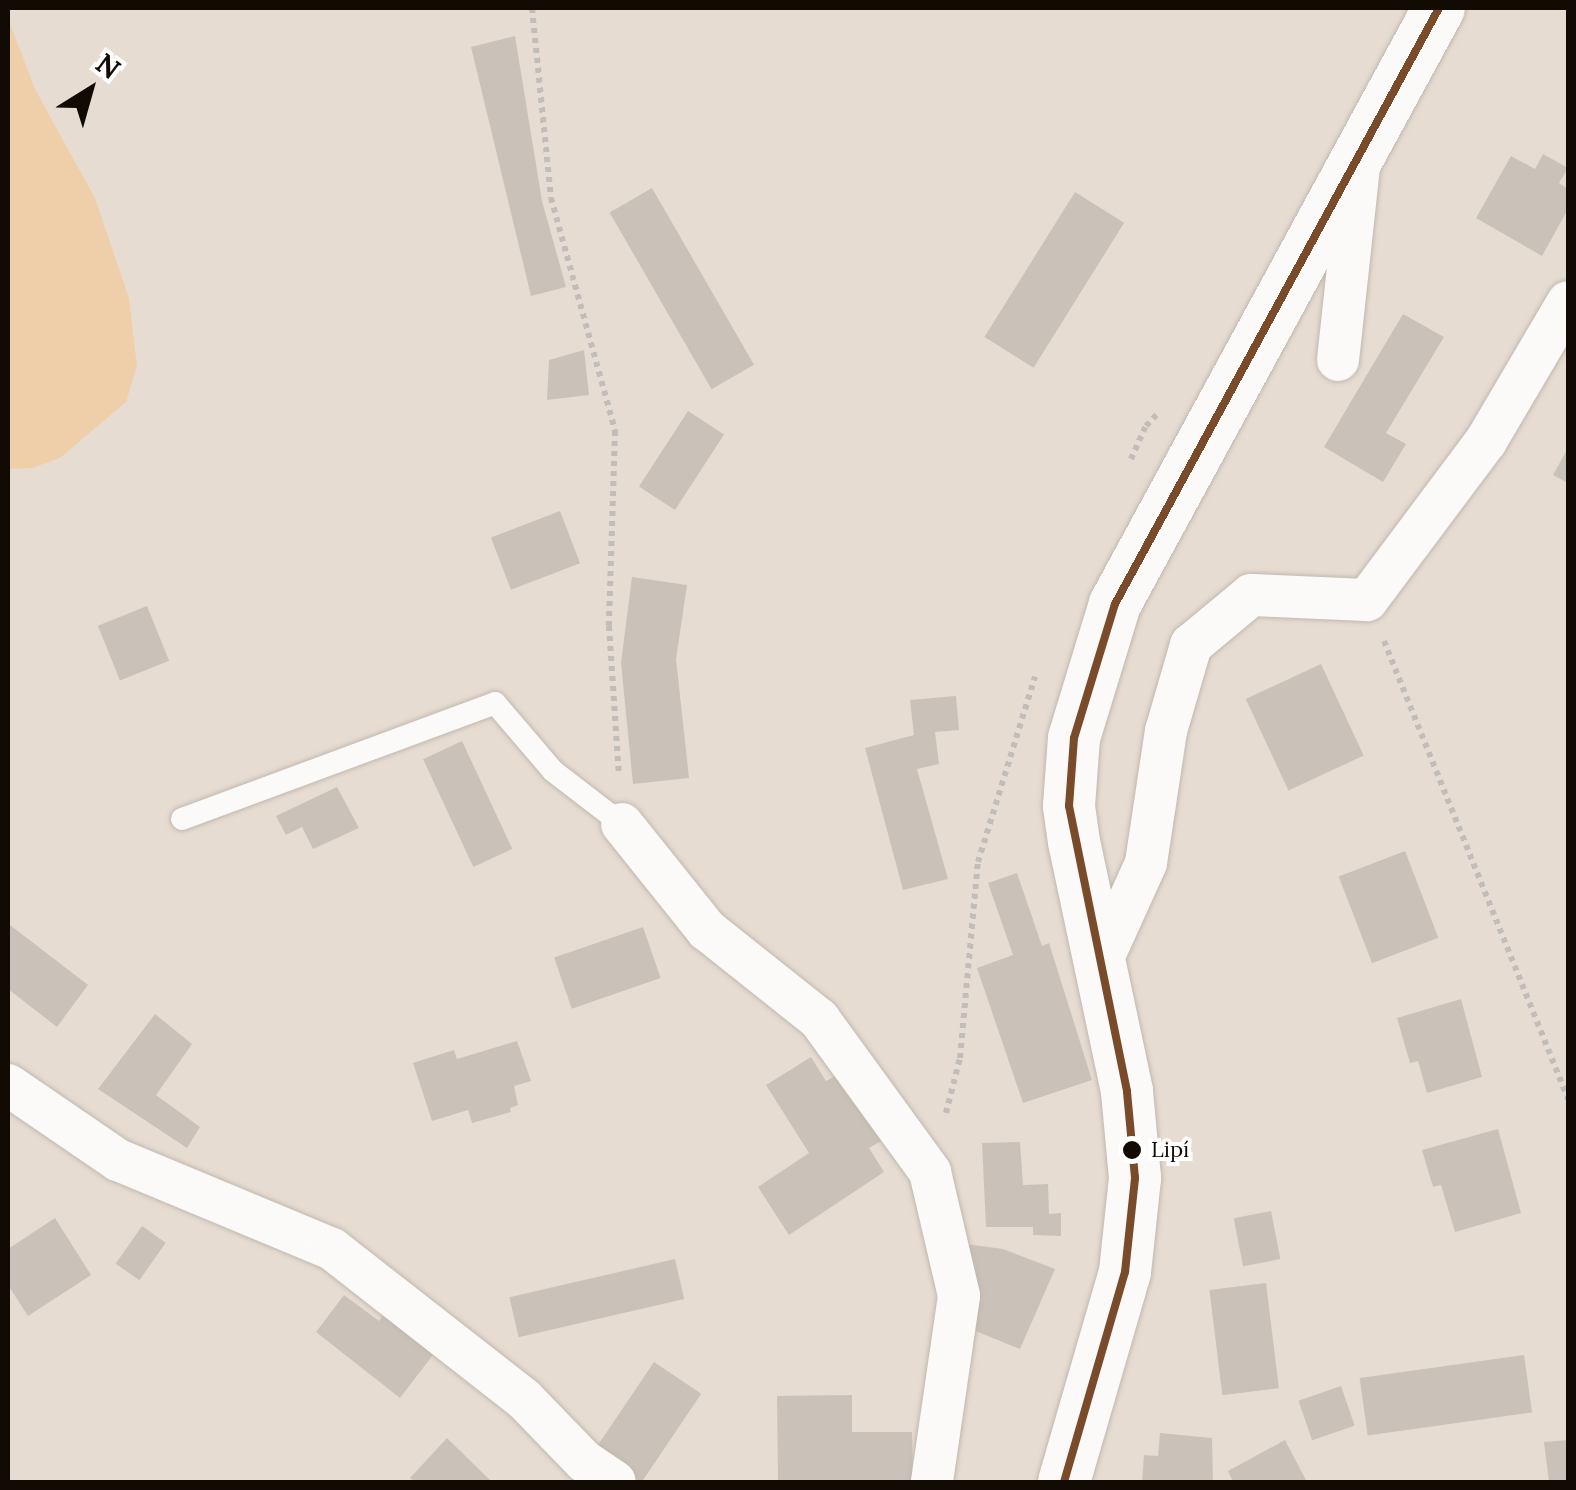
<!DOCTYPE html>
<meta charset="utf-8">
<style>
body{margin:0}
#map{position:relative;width:1576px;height:1490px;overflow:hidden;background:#e7dcd1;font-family:Lora,serif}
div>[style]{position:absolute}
.green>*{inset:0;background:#efcfaa}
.building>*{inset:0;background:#cac2b9;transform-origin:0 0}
.path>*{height:6px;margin-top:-3px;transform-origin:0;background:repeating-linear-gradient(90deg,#c2bdb9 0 5px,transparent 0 10px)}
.roads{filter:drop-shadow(0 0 2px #c0b8b0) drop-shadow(0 0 2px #c0b8b0)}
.service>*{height:22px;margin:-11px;padding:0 11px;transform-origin:11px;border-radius:11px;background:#fbfaf8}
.minor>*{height:42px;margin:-21px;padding:0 21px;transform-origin:21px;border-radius:21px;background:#fbfaf8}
.tertiary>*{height:52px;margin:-26px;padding:0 26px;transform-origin:26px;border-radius:26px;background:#fbfaf8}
.bus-1>*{height:8px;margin:-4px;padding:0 4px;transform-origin:4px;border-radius:4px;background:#7a4b2a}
.dots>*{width:28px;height:28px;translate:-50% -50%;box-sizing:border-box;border:5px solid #fff;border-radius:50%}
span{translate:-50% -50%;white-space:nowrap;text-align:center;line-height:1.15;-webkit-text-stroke:8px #fff;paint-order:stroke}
.bus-label{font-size:22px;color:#110b04}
.left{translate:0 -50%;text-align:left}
.frame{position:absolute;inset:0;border:10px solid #110b04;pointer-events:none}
.north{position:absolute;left:40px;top:40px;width:100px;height:100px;-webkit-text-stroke:8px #fff;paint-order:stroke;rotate:37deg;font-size:28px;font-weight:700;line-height:40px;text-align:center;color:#110b04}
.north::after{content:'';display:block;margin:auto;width:35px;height:45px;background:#110b04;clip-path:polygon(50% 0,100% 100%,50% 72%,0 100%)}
</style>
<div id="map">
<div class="green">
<i style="clip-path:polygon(8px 19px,36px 91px,95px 198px,129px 298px,137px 366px,126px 402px,60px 458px,32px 468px,8px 469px)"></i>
</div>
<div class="building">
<i style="clip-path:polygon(515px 36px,542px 201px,566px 287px,531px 296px,471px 47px)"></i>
<i style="clip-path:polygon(1543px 154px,1568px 168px,1559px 183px,1568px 189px,1568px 209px,1542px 256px,1476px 218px,1511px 156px,1535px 169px)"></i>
<i style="left:652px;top:188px;width:204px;height:49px;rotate:60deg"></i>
<i style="left:1075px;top:192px;width:58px;height:171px;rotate:32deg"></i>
<i style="clip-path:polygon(1403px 314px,1444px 337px,1386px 433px,1406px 444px,1383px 482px,1324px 447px)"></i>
<i style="clip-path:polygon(584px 350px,589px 395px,547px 400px,549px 360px)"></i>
<i style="left:688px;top:411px;width:43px;height:90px;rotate:33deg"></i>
<i style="clip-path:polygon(1568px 448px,1568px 483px,1553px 475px)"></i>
<i style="left:560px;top:511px;width:56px;height:74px;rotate:69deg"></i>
<i style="clip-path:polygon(632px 577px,687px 585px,676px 659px,689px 778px,633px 784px,621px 663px)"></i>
<i style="left:147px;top:606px;width:59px;height:53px;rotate:68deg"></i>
<i style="left:1321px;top:664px;width:101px;height:83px;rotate:65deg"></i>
<i style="clip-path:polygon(956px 696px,959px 730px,935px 732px,939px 764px,917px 769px,948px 879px,903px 890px,865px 748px,914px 735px,910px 700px)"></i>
<i style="left:462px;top:741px;width:119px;height:43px;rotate:65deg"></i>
<i style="clip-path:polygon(337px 787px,359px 828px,313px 849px,302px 827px,286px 835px,276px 816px)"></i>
<i style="left:1405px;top:851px;width:93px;height:71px;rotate:69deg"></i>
<i style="clip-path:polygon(1017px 873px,1042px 946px,1049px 943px,1092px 1080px,1023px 1103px,977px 968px,1013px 955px,988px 883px)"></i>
<i style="clip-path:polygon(10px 925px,88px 985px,57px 1027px,8px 989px)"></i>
<i style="left:643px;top:927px;width:54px;height:94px;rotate:71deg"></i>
<i style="clip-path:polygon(1461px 999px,1482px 1077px,1427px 1093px,1418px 1061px,1410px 1063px,1397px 1018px)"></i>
<i style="clip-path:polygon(155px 1014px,192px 1044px,156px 1095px,200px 1127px,187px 1148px,98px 1089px)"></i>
<i style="clip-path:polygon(517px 1041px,531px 1081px,514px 1086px,518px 1105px,510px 1108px,511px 1112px,472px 1123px,468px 1110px,432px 1121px,413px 1063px,454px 1050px,457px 1059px)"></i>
<i style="clip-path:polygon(811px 1057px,826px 1081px,837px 1075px,881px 1141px,869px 1148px,884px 1172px,789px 1235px,758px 1187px,809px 1153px,766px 1085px)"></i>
<i style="clip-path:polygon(1498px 1129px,1521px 1213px,1455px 1232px,1441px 1185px,1433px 1187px,1422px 1150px)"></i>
<i style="clip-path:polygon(1020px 1142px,1023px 1185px,1048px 1184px,1049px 1214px,1061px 1213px,1061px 1236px,1033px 1235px,1033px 1227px,986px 1227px,982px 1143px)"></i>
<i style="left:1271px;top:1211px;width:49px;height:38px;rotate:79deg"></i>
<i style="clip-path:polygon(55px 1218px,91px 1275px,28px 1316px,8px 1285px,8px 1249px)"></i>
<i style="left:142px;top:1226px;width:29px;height:46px;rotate:35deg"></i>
<i style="clip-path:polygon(966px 1244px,1003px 1249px,1055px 1269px,1020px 1349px,968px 1328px)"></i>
<i style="left:675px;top:1259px;width:41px;height:170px;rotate:77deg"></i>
<i style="left:1266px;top:1283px;width:106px;height:57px;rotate:83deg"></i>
<i style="clip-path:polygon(344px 1295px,379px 1321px,389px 1307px,439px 1347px,400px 1398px,316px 1332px)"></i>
<i style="left:1524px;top:1355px;width:58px;height:166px;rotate:82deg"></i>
<i style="left:654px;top:1362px;width:57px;height:107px;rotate:34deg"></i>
<i style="left:1341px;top:1386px;width:42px;height:45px;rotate:71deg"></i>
<i style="clip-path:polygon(852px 1395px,852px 1432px,912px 1432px,913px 1482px,778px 1482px,777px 1396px)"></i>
<i style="clip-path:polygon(1160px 1433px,1212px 1438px,1213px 1482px,1142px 1482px,1144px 1455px,1158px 1456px)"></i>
<i style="clip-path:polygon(447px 1438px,492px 1482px,415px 1482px,410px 1478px)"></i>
<i style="clip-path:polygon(1285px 1440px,1307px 1482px,1233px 1482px,1228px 1471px)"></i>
<i style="clip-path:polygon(1568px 1440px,1568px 1482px,1549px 1482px,1544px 1442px)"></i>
</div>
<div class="path">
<i style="left:532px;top:8px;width:191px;rotate:84.3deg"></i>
<i style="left:551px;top:198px;width:242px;rotate:74.6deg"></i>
<i style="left:615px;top:431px;width:195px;rotate:91.8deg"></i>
<i style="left:609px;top:626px;width:150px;rotate:86.2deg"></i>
<i style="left:1131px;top:459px;width:36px;rotate:-66deg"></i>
<i style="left:1146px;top:426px;width:16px;rotate:-47deg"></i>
<i style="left:1384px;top:641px;width:494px;rotate:68.1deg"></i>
<i style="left:946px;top:1113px;width:57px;rotate:-75.7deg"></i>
<i style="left:960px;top:1058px;width:197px;rotate:-84.8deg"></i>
<i style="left:978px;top:862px;width:194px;rotate:-72.9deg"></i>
</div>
<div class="roads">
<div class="service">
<i style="left:182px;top:819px;width:334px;rotate:-20.3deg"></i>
<i style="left:495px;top:703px;width:89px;rotate:49.5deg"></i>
<i style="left:553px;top:771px;width:87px;rotate:37.5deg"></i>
</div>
<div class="minor">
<i style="left:1338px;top:360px;width:194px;rotate:-83.8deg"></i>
<i style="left:622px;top:824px;width:136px;rotate:51.3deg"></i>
<i style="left:707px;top:930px;width:143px;rotate:38.5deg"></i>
<i style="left:819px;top:1019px;width:189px;rotate:54deg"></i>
<i style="left:930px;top:1172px;width:127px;rotate:76.8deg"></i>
<i style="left:959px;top:1296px;width:188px;rotate:98.3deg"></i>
<i style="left:1098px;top:969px;width:116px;rotate:-65.6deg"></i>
<i style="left:1146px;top:863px;width:134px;rotate:-81.4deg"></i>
<i style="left:1166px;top:731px;width:90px;rotate:-73.8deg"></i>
<i style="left:1191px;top:645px;width:78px;rotate:-39.8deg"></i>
<i style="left:1251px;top:595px;width:116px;rotate:2.5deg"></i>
<i style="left:1367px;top:600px;width:199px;rotate:-53.2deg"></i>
<i style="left:1486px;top:441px;width:161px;rotate:-59.5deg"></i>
<i style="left:8px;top:1085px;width:133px;rotate:34.3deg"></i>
<i style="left:118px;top:1160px;width:232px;rotate:22.6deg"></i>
<i style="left:332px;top:1249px;width:244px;rotate:38deg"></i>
<i style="left:524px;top:1399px;width:86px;rotate:45.9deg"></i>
<i style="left:584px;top:1461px;width:37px;rotate:34deg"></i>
</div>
<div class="tertiary">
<i style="left:1064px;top:1482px;width:219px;rotate:-73.8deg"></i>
<i style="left:1125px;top:1272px;width:95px;rotate:-83.9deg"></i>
<i style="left:1135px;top:1178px;width:87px;rotate:-95.3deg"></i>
<i style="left:1127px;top:1091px;width:255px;rotate:-102deg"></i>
<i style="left:1074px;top:842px;width:36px;rotate:-98deg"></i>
<i style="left:1069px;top:806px;width:68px;rotate:-85.8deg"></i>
<i style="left:1074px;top:738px;width:140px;rotate:-73deg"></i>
<i style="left:1115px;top:604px;width:678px;rotate:-61.47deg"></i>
</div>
</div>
<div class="bus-1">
<i style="left:1064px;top:1482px;width:219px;rotate:-73.8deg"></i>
<i style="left:1125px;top:1272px;width:95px;rotate:-83.9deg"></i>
<i style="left:1135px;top:1178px;width:87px;rotate:-95.3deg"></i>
<i style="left:1127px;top:1091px;width:291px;rotate:-101.5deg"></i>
<i style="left:1069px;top:806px;width:68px;rotate:-85.8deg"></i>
<i style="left:1074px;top:738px;width:140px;rotate:-73deg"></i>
<i style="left:1115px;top:604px;width:678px;rotate:-61.47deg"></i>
</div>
<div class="dots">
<i style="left:1132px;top:1150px;background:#110b04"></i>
</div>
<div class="bus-label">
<span class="left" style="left:1151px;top:1150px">Lipí</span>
</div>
<div class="frame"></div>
<div class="north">N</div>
</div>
